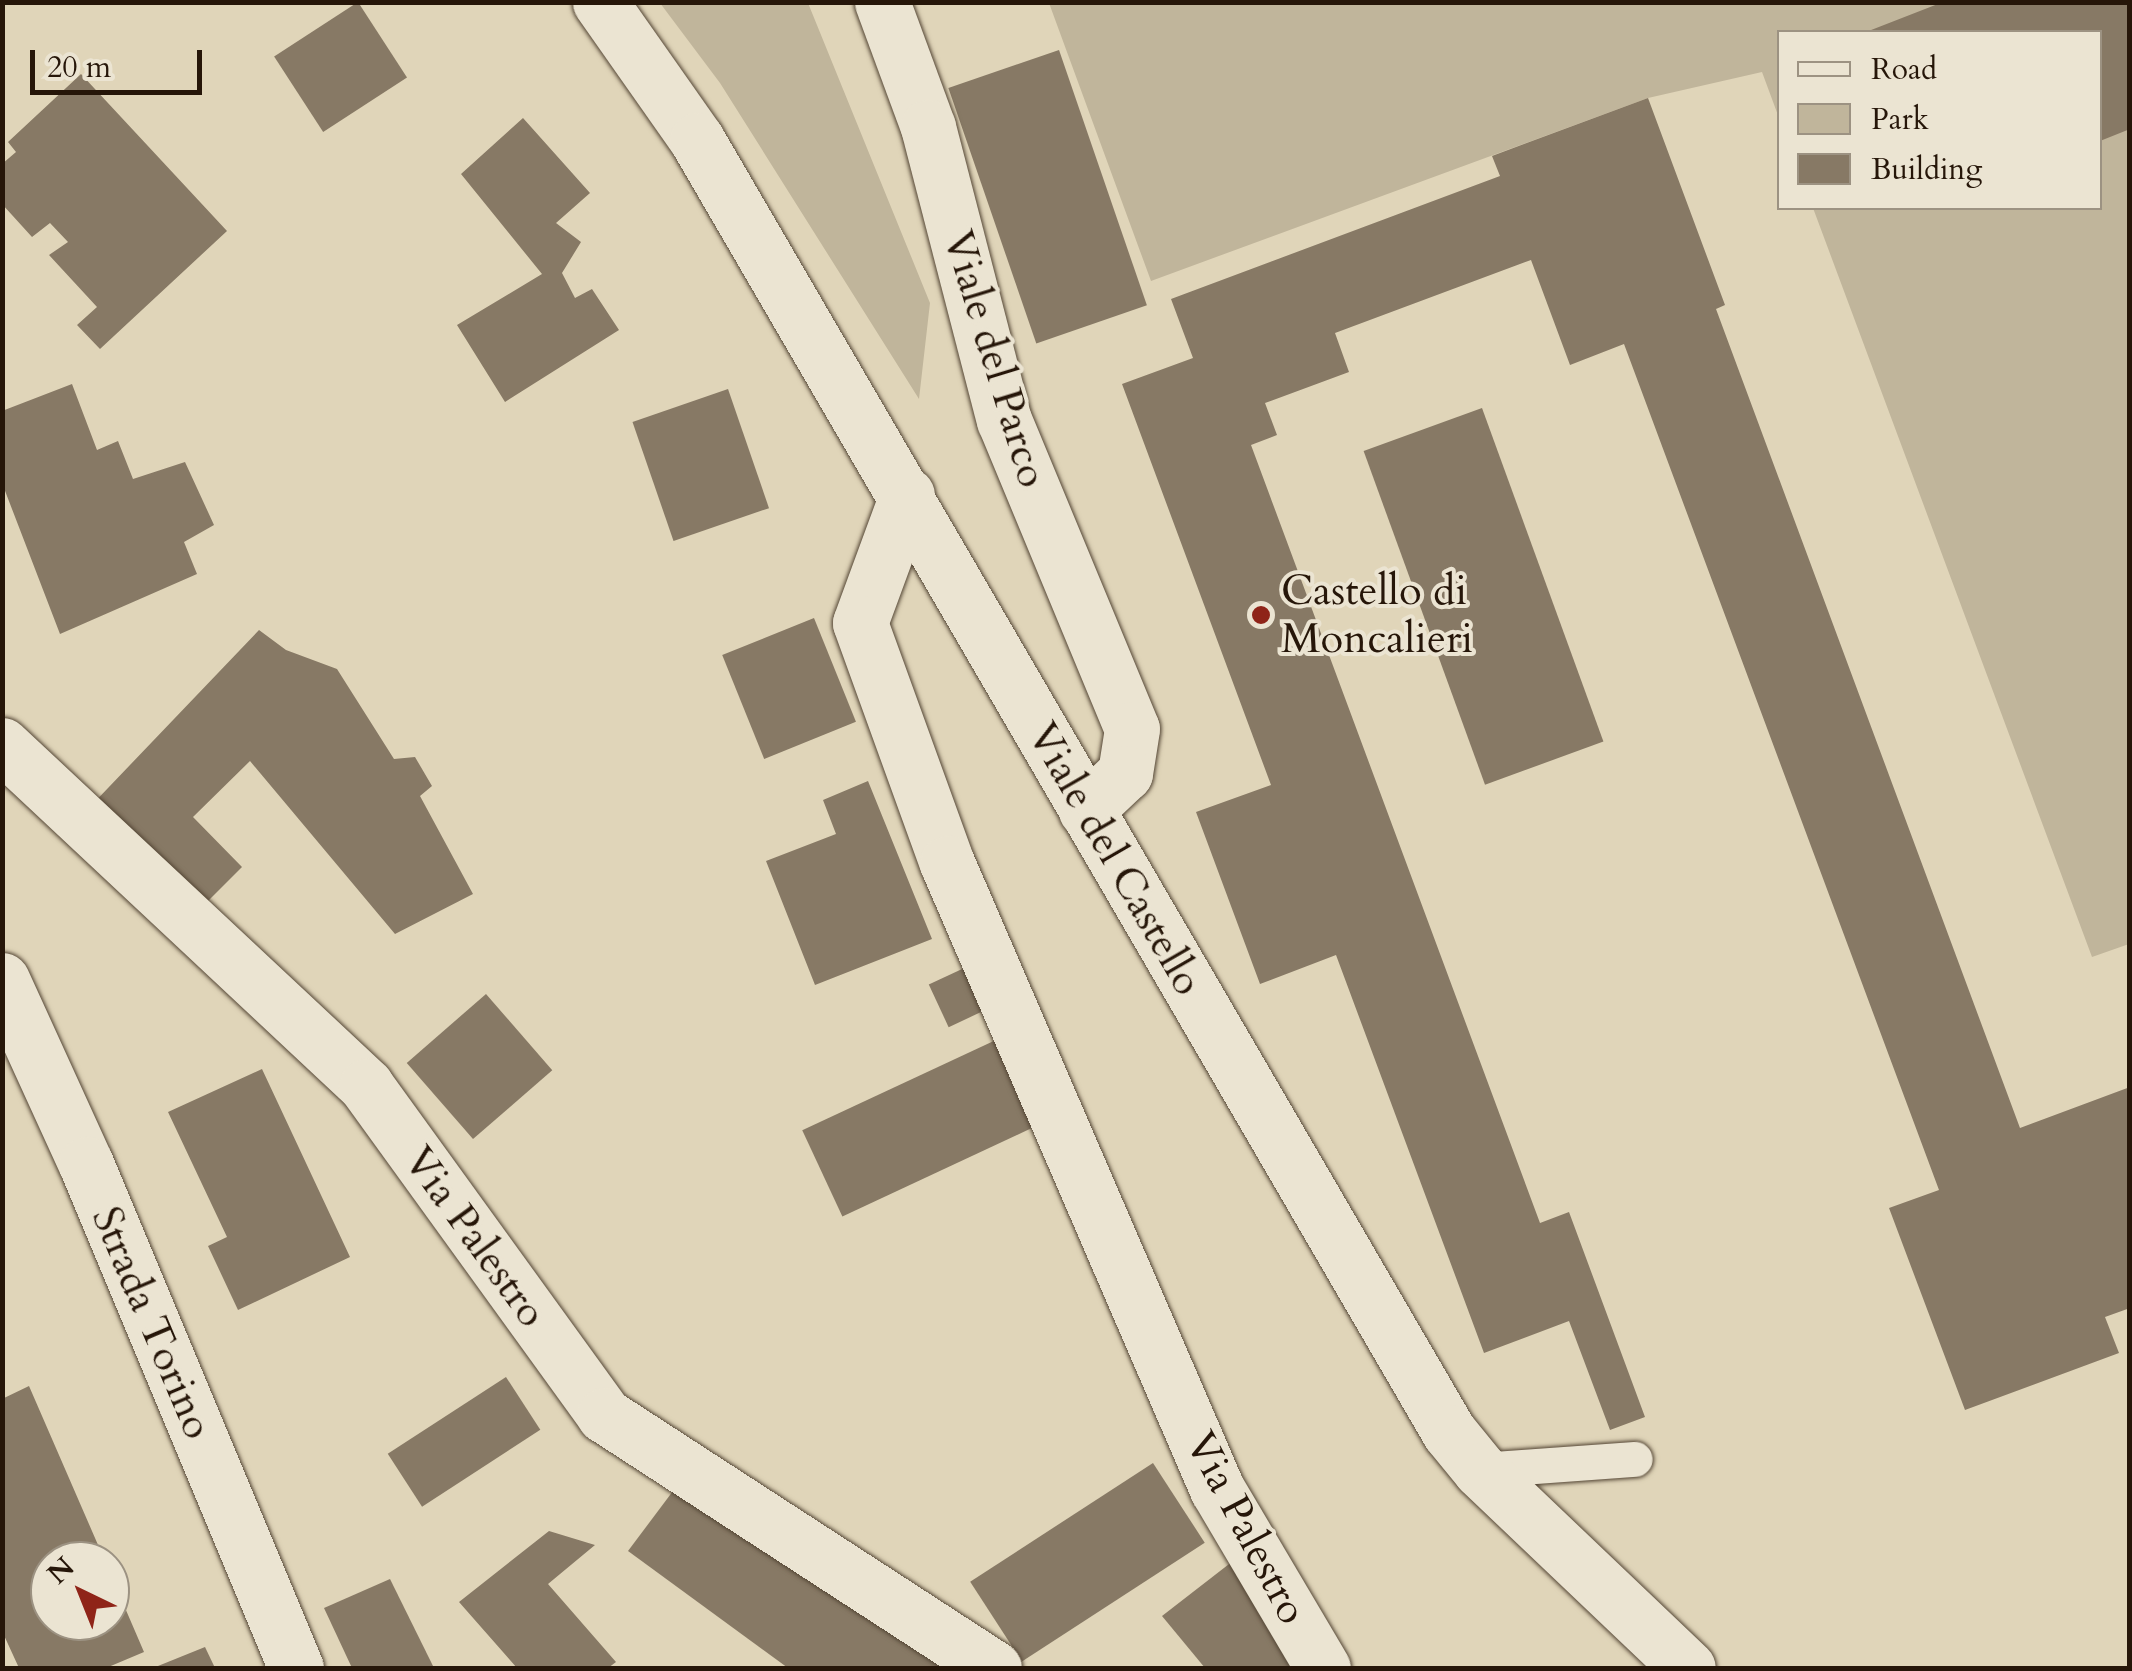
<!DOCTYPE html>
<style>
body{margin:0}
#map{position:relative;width:2132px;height:1671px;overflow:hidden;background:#e0d5b9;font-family:Cardo,serif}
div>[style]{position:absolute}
.green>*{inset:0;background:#c0b59b}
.building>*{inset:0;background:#877965;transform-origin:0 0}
.roads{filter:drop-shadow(0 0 2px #544635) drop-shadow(0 0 2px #544635)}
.lane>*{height:35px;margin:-17.5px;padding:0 17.5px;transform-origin:17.5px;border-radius:17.5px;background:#ebe4d2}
.street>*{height:55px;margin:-27.5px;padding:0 27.5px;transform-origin:27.5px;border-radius:27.5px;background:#ebe4d2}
.secondary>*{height:55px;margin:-27.5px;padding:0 27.5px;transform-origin:27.5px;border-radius:27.5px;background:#ebe4d2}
.dots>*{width:28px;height:28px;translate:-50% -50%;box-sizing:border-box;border:5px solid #ebe4d2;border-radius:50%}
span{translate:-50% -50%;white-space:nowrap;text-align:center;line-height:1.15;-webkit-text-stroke:8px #ebe4d2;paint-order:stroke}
.street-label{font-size:42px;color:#261609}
.poi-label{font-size:42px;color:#261609}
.left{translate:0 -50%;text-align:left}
.frame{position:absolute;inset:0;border:5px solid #261609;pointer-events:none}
.legend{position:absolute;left:1777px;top:30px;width:325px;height:180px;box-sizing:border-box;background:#ebe4d2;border:2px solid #9c9282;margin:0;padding:12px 18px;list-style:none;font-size:30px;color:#261609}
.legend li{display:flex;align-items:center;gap:20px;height:50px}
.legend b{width:50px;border:2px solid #9c9282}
.north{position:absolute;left:30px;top:1541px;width:100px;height:100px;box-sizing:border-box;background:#ebe4d2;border:2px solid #9c9282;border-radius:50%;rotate:317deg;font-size:28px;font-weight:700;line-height:40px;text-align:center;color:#261609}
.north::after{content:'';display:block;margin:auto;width:35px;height:45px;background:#8f2418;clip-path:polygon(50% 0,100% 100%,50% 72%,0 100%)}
.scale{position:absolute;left:30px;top:50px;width:172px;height:45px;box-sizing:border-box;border:5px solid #261609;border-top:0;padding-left:12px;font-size:30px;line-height:35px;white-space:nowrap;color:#261609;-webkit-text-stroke:8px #ebe4d2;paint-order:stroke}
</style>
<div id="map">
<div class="green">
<i style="clip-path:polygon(660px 3px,808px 3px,930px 303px,919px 399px,720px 83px)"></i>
<i style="clip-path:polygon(1049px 3px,2129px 3px,2129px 944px,2092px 957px,1813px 208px,2100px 208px,2100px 32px,1780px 32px,1779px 118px,1762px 72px,1648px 98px,1151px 281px)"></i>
</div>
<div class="building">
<i style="left:358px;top:2px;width:90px;height:100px;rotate:57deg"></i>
<i style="clip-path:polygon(1943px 2px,2130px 2px,2130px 129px,2100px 141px,2100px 32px,1866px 32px)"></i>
<i style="left:1059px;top:50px;width:270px;height:117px;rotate:71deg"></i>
<i style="clip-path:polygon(81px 74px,227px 231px,100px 349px,77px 325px,97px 307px,49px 255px,68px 242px,50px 223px,32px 237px,2px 204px,2px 164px,16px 152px,8px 142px)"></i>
<i style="clip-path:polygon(1648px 98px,1725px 305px,1716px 309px,2020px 1128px,2130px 1087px,2130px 1308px,2105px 1317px,2119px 1353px,1965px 1410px,1889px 1208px,1939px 1190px,1624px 344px,1570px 365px,1531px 260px,1335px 333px,1349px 372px,1265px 403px,1277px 435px,1251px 445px,1540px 1223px,1569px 1212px,1645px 1417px,1610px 1430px,1569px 1321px,1484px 1353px,1336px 955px,1260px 984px,1196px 812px,1271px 785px,1122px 384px,1193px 358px,1171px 299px,1500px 176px,1492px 156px)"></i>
<i style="clip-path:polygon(523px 118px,590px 193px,556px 223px,581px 242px,562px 273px,575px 298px,592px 289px,619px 330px,505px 402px,457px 325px,542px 274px,461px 174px)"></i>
<i style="clip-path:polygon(72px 384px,97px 450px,118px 441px,133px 479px,185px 462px,214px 525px,184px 542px,197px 574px,60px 634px,2px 483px,2px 411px)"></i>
<i style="left:728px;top:389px;width:126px;height:101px;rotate:71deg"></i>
<i style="left:1482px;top:408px;width:355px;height:126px;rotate:70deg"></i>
<i style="left:814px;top:618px;width:112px;height:99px;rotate:68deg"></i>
<i style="clip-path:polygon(259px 630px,286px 650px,337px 669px,394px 759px,415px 757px,432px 786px,420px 796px,473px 894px,395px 934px,250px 761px,193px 817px,242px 867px,204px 905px,87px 810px)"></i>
<i style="clip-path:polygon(868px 781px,932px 939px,815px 985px,766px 861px,836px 834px,823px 800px)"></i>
<i style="left:975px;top:963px;width:47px;height:51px;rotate:65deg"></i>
<i style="left:486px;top:994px;width:101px;height:105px;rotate:49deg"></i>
<i style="left:998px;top:1039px;width:95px;height:216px;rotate:65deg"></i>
<i style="clip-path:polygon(262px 1069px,350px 1257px,238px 1310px,208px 1246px,227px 1237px,168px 1112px)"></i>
<i style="left:506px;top:1377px;width:63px;height:141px;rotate:57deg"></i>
<i style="clip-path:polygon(29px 1386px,105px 1561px,50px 1561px,50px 1621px,110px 1621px,110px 1573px,144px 1652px,106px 1668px,19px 1668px,2px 1631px,2px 1399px)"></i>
<i style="left:1153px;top:1463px;width:95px;height:218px;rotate:57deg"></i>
<i style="clip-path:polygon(682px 1479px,961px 1668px,788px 1668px,628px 1551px)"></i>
<i style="clip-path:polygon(549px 1531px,595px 1545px,548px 1584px,616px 1662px,608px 1668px,517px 1668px,459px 1602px)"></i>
<i style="clip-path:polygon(1242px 1554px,1303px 1668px,1205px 1668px,1162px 1616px)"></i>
<i style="clip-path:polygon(390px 1579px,434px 1668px,352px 1668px,324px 1608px)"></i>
<i style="clip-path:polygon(205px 1647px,215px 1668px,153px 1668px)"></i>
</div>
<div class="roads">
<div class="lane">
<i style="left:1480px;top:1470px;width:155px;rotate:-4.1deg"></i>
</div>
<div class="street">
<i style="left:882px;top:2px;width:133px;rotate:69.8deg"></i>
<i style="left:928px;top:127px;width:303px;rotate:75.5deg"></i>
<i style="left:1004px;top:420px;width:334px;rotate:67.5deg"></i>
<i style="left:1132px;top:729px;width:45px;rotate:99deg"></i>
<i style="left:1125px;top:773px;width:54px;rotate:136.5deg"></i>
<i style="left:907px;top:495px;width:136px;rotate:110.2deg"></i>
<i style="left:860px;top:623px;width:255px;rotate:70.1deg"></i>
<i style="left:947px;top:863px;width:682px;rotate:66.67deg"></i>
<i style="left:1217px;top:1489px;width:208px;rotate:59.4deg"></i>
<i style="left:2px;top:745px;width:499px;rotate:43.1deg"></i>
<i style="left:366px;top:1086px;width:406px;rotate:54.1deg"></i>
<i style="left:604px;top:1415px;width:465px;rotate:33deg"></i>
</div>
<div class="secondary">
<i style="left:600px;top:2px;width:169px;rotate:54.9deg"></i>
<i style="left:697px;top:140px;width:1495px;rotate:59.8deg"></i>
<i style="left:1449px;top:1432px;width:49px;rotate:50.8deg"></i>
<i style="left:1480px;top:1470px;width:287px;rotate:43.6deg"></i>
<i style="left:2px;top:980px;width:202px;rotate:65.5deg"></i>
<i style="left:86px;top:1164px;width:546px;rotate:67.38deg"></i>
</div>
</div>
<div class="dots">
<i style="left:1261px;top:615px;background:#8f2418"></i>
</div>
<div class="street-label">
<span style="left:995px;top:359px;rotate:73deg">Viale del Parco</span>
<span style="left:1115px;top:859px;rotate:60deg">Viale del Castello</span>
<span style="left:475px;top:1237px;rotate:54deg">Via Palestro</span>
<span style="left:152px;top:1323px;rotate:67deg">Strada Torino</span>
<span style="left:1246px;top:1528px;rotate:62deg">Via Palestro</span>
</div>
<div class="poi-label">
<span class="left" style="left:1281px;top:615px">Castello di<br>Moncalieri</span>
</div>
<div class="frame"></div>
<ul class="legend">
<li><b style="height:12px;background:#ebe4d2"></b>Road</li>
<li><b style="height:28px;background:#c0b59b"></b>Park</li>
<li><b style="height:28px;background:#877965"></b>Building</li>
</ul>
<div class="north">N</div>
<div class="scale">20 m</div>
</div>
